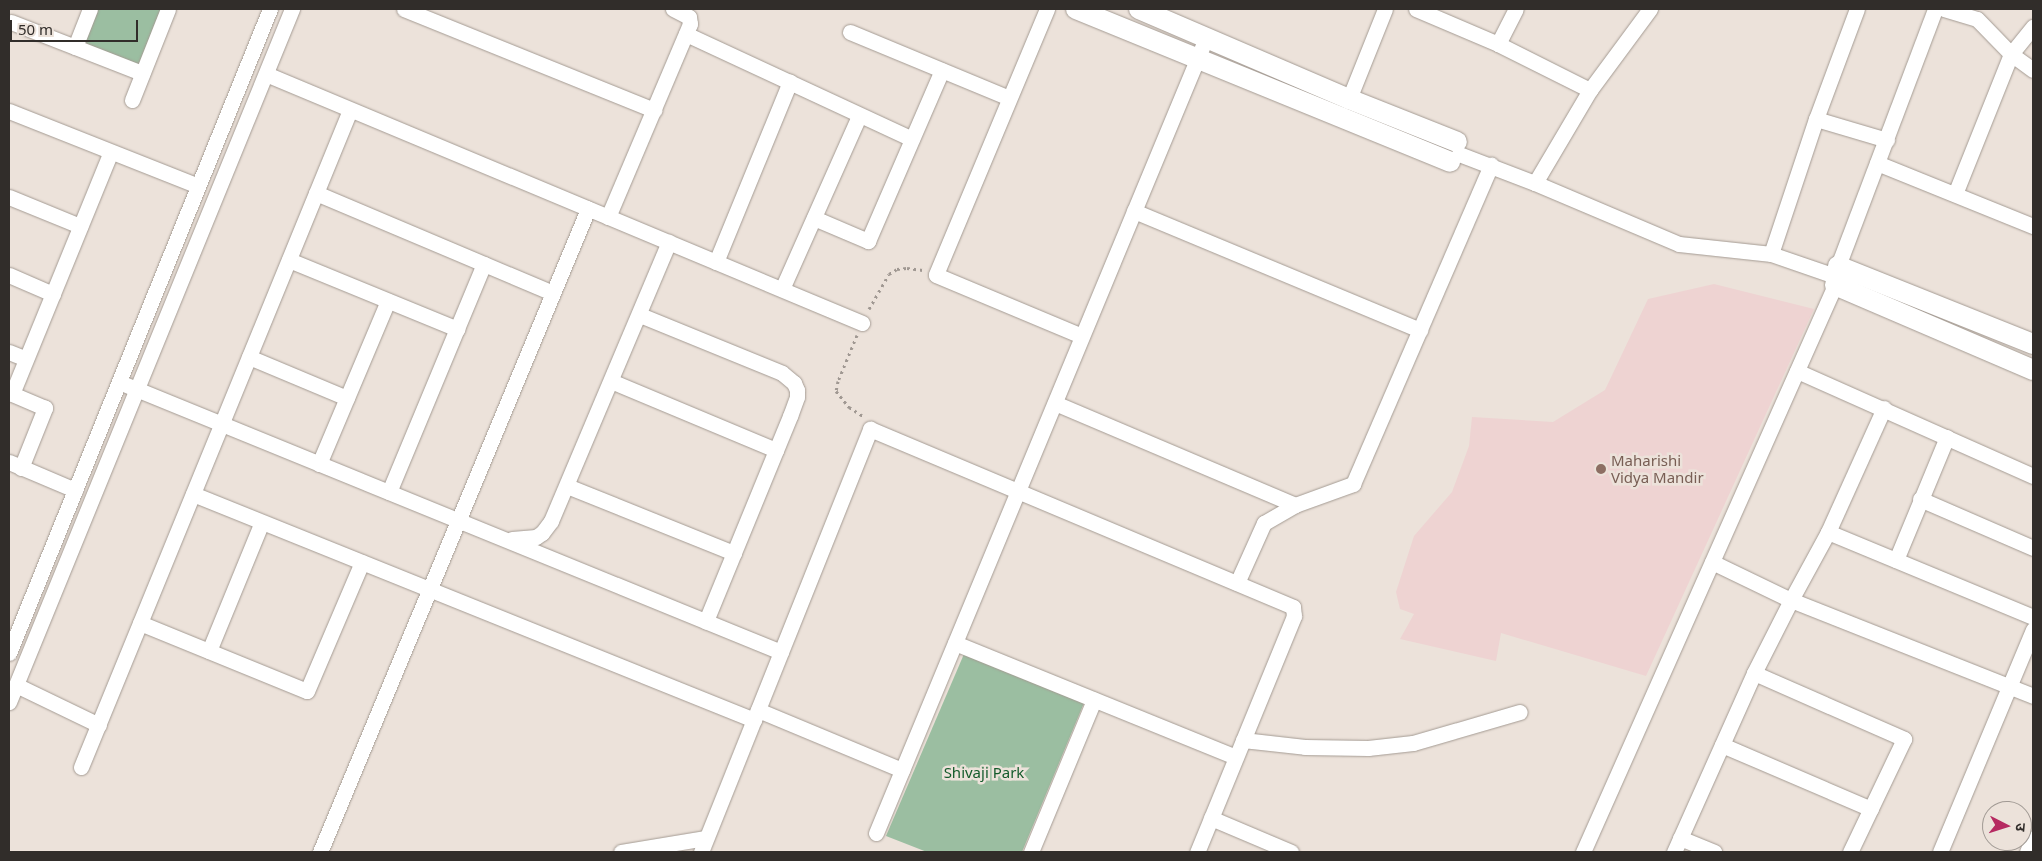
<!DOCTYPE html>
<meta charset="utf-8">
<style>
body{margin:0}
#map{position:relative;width:2042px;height:861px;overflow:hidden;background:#ece2da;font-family:"Noto Sans","Noto Sans Devanagari",sans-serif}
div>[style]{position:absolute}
.education>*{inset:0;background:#eed3d2}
.green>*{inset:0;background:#9bbea1}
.path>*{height:3px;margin-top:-1.5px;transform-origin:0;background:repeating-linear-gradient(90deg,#a09892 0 2.5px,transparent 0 6.5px)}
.roads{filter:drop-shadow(0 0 1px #a49b93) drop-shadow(0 0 1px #a49b93)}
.street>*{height:15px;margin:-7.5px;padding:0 7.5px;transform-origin:7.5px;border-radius:7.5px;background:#fff}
.secondary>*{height:20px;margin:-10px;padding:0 10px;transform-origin:10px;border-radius:10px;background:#fff}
.dots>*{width:14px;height:14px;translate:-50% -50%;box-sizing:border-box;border:2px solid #ece2da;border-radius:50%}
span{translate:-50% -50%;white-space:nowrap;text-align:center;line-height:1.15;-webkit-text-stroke:5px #ece2da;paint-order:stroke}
.education-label{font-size:15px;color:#785e54}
.left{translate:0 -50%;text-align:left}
.park-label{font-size:15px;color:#145b2b}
.frame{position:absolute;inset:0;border:10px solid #312d2a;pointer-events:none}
.north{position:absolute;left:1982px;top:801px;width:50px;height:50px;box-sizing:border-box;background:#ece2da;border:1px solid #a19a94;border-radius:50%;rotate:95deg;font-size:14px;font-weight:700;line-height:20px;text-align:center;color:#312d2a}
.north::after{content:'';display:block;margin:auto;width:18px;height:22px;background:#b62a61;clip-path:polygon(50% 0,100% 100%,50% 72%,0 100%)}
.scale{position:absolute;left:10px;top:20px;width:128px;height:22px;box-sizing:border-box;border:2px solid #312d2a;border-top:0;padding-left:6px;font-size:15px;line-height:18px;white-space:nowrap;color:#312d2a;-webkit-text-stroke:4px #ece2da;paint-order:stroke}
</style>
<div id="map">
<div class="education">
<i style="clip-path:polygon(1714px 284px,1814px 309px,1646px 676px,1501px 633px,1496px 661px,1400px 639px,1414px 614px,1400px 609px,1396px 592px,1414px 536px,1452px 492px,1469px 446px,1472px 417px,1553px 422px,1605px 390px,1648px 299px)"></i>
</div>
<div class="green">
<i style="clip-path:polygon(93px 9px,161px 9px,138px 66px,80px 42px)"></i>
<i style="clip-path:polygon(964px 654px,1084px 703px,1022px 852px,927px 852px,886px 836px)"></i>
</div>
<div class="path">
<i style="left:869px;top:309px;width:40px;rotate:-60.3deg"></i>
<i style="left:889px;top:274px;width:9px;rotate:-32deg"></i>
<i style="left:897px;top:269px;width:10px;rotate:-6deg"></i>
<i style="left:907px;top:268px;width:16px;rotate:7deg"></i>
<i style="left:857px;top:335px;width:50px;rotate:112.4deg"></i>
<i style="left:838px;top:381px;width:10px;rotate:101deg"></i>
<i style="left:836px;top:391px;width:21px;rotate:51deg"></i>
<i style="left:849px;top:407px;width:17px;rotate:33deg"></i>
</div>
<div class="roads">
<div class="street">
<i style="left:404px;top:9px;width:270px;rotate:22deg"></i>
<i style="left:1047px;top:9px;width:288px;rotate:112.7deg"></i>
<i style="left:936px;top:275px;width:158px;rotate:22.7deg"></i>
<i style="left:1416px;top:9px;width:89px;rotate:23.1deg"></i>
<i style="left:1498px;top:44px;width:103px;rotate:26.6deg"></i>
<i style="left:1944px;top:9px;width:34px;rotate:17deg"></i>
<i style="left:1977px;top:19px;width:49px;rotate:45.8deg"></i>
<i style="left:2011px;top:54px;width:27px;rotate:36deg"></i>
<i style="left:11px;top:22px;width:141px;rotate:21.3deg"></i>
<i style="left:850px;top:32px;width:172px;rotate:22.5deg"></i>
<i style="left:686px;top:34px;width:249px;rotate:24.9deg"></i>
<i style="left:1498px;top:44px;width:39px;rotate:-63deg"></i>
<i style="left:75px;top:47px;width:41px;rotate:-68.5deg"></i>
<i style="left:266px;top:74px;width:646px;rotate:22.67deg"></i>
<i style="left:1349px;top:99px;width:97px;rotate:-68.2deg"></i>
<i style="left:132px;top:100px;width:98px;rotate:-68.4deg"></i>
<i style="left:9px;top:111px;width:203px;rotate:21.6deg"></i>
<i style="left:1816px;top:119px;width:74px;rotate:16.5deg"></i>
<i style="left:1459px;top:154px;width:81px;rotate:20.9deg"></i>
<i style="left:1535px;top:183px;width:156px;rotate:23deg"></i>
<i style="left:1679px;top:244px;width:93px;rotate:6.2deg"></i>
<i style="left:1771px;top:254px;width:68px;rotate:19deg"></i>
<i style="left:1877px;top:163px;width:168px;rotate:22deg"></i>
<i style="left:1535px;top:183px;width:108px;rotate:-59.4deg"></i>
<i style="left:1590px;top:90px;width:101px;rotate:-53.5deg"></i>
<i style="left:316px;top:193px;width:257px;rotate:22.9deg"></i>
<i style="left:1955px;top:194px;width:151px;rotate:-68.2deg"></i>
<i style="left:2011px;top:54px;width:35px;rotate:-51deg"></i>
<i style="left:9px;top:197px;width:77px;rotate:22.2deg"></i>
<i style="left:1134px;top:211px;width:310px;rotate:22.6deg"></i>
<i style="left:608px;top:217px;width:210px;rotate:-67deg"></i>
<i style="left:690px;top:24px;width:7px;rotate:-98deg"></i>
<i style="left:689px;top:17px;width:18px;rotate:-153deg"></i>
<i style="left:814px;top:218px;width:59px;rotate:23.1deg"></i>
<i style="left:868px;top:241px;width:186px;rotate:-66.6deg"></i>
<i style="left:1771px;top:254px;width:142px;rotate:-71.6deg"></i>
<i style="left:1816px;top:119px;width:117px;rotate:-69.6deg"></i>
<i style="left:289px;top:260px;width:182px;rotate:22.3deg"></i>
<i style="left:716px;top:262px;width:195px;rotate:-67.7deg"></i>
<i style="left:9px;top:275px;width:48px;rotate:23.4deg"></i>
<i style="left:782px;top:289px;width:189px;rotate:-66deg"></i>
<i style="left:640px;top:315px;width:153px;rotate:22.2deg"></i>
<i style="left:782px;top:373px;width:16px;rotate:40deg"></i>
<i style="left:794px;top:383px;width:8px;rotate:67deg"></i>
<i style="left:797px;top:390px;width:7px;rotate:90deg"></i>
<i style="left:797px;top:397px;width:20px;rotate:110deg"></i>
<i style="left:790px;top:416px;width:222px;rotate:112.3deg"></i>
<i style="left:9px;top:352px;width:18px;rotate:22deg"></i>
<i style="left:249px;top:357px;width:106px;rotate:22.7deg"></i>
<i style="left:1797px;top:371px;width:258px;rotate:24deg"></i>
<i style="left:611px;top:381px;width:179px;rotate:22.7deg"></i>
<i style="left:119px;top:382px;width:715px;rotate:22.19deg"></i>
<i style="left:1055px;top:403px;width:261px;rotate:23deg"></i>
<i style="left:9px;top:462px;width:72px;rotate:23deg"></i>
<i style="left:319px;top:464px;width:177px;rotate:-67.1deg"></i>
<i style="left:21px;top:468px;width:65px;rotate:-68.2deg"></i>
<i style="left:45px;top:408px;width:36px;rotate:-157deg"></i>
<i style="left:12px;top:394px;width:261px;rotate:-67.8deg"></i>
<i style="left:567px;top:486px;width:180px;rotate:21.9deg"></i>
<i style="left:389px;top:492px;width:247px;rotate:-67.4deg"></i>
<i style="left:193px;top:494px;width:605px;rotate:21.94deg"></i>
<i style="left:1920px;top:499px;width:123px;rotate:23.4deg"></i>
<i style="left:1828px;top:532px;width:222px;rotate:22.5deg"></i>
<i style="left:512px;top:539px;width:24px;rotate:-5deg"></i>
<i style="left:536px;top:537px;width:7px;rotate:-34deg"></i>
<i style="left:542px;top:533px;width:15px;rotate:-53deg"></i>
<i style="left:551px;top:521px;width:303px;rotate:-67.1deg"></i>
<i style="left:1896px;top:560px;width:133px;rotate:-67.5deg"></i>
<i style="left:1712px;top:562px;width:88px;rotate:25.7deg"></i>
<i style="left:1791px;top:600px;width:77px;rotate:-61.4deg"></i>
<i style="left:1828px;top:532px;width:136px;rotate:-65.7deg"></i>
<i style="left:1237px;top:583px;width:66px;rotate:-65.8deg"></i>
<i style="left:1264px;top:523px;width:36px;rotate:-30deg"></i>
<i style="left:1295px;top:505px;width:62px;rotate:-19.9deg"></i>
<i style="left:1353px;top:484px;width:348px;rotate:-66.6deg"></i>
<i style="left:140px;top:623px;width:180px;rotate:22.2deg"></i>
<i style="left:307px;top:691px;width:140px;rotate:-66.9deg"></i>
<i style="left:955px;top:643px;width:303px;rotate:22.1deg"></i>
<i style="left:209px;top:651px;width:139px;rotate:-67.7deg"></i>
<i style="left:9px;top:653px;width:695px;rotate:-67.94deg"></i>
<i style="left:1754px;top:673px;width:164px;rotate:23.7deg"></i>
<i style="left:1904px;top:739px;width:125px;rotate:115.5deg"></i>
<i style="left:16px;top:685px;width:92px;rotate:25.7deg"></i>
<i style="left:9px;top:702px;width:749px;rotate:-67.79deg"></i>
<i style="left:758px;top:710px;width:156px;rotate:22.6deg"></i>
<i style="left:1243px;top:740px;width:62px;rotate:6.4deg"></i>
<i style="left:1305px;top:747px;width:63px;rotate:0.9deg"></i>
<i style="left:1368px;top:748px;width:45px;rotate:-6.3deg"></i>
<i style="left:1413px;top:743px;width:111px;rotate:-16.2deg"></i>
<i style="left:1722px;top:745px;width:162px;rotate:23.2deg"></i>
<i style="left:81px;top:767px;width:710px;rotate:-67.73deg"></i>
<i style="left:1211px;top:818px;width:87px;rotate:23deg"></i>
<i style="left:876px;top:833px;width:861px;rotate:-67.46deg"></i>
<i style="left:1680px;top:838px;width:37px;rotate:22deg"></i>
<i style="left:320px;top:852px;width:697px;rotate:-67.37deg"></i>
<i style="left:621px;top:852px;width:86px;rotate:-9.4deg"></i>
<i style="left:701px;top:852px;width:456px;rotate:-68.2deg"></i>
<i style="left:870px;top:429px;width:459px;rotate:22.8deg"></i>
<i style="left:1293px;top:607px;width:9px;rotate:84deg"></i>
<i style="left:1294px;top:616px;width:255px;rotate:112.3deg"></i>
<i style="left:1031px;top:852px;width:165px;rotate:-67.5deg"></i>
<i style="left:1583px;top:852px;width:620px;rotate:-66.04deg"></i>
<i style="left:1835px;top:285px;width:19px;rotate:-81deg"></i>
<i style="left:1838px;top:266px;width:275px;rotate:-69.3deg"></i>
<i style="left:1674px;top:852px;width:196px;rotate:-65.9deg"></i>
<i style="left:1754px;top:673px;width:82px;rotate:-63.1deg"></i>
<i style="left:1791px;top:600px;width:260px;rotate:21.6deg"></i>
<i style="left:1940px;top:852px;width:241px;rotate:-67.3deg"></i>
<i style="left:2027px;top:852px;width:15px;rotate:-67deg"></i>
</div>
<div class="secondary">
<i style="left:1076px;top:9px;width:404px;rotate:22.2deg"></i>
<i style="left:1139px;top:9px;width:228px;rotate:23.2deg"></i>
<i style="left:1349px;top:99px;width:116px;rotate:21.7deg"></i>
<i style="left:1838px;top:266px;width:210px;rotate:21.8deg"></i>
<i style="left:1835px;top:285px;width:215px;rotate:23.2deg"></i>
</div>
</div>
<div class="dots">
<i style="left:1601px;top:469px;background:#8d6e63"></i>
</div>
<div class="education-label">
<span class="left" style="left:1611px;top:469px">Maharishi<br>Vidya Mandir</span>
</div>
<div class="park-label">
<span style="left:984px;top:773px">Shivaji Park</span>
</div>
<div class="frame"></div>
<div class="north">उ</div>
<div class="scale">50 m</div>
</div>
